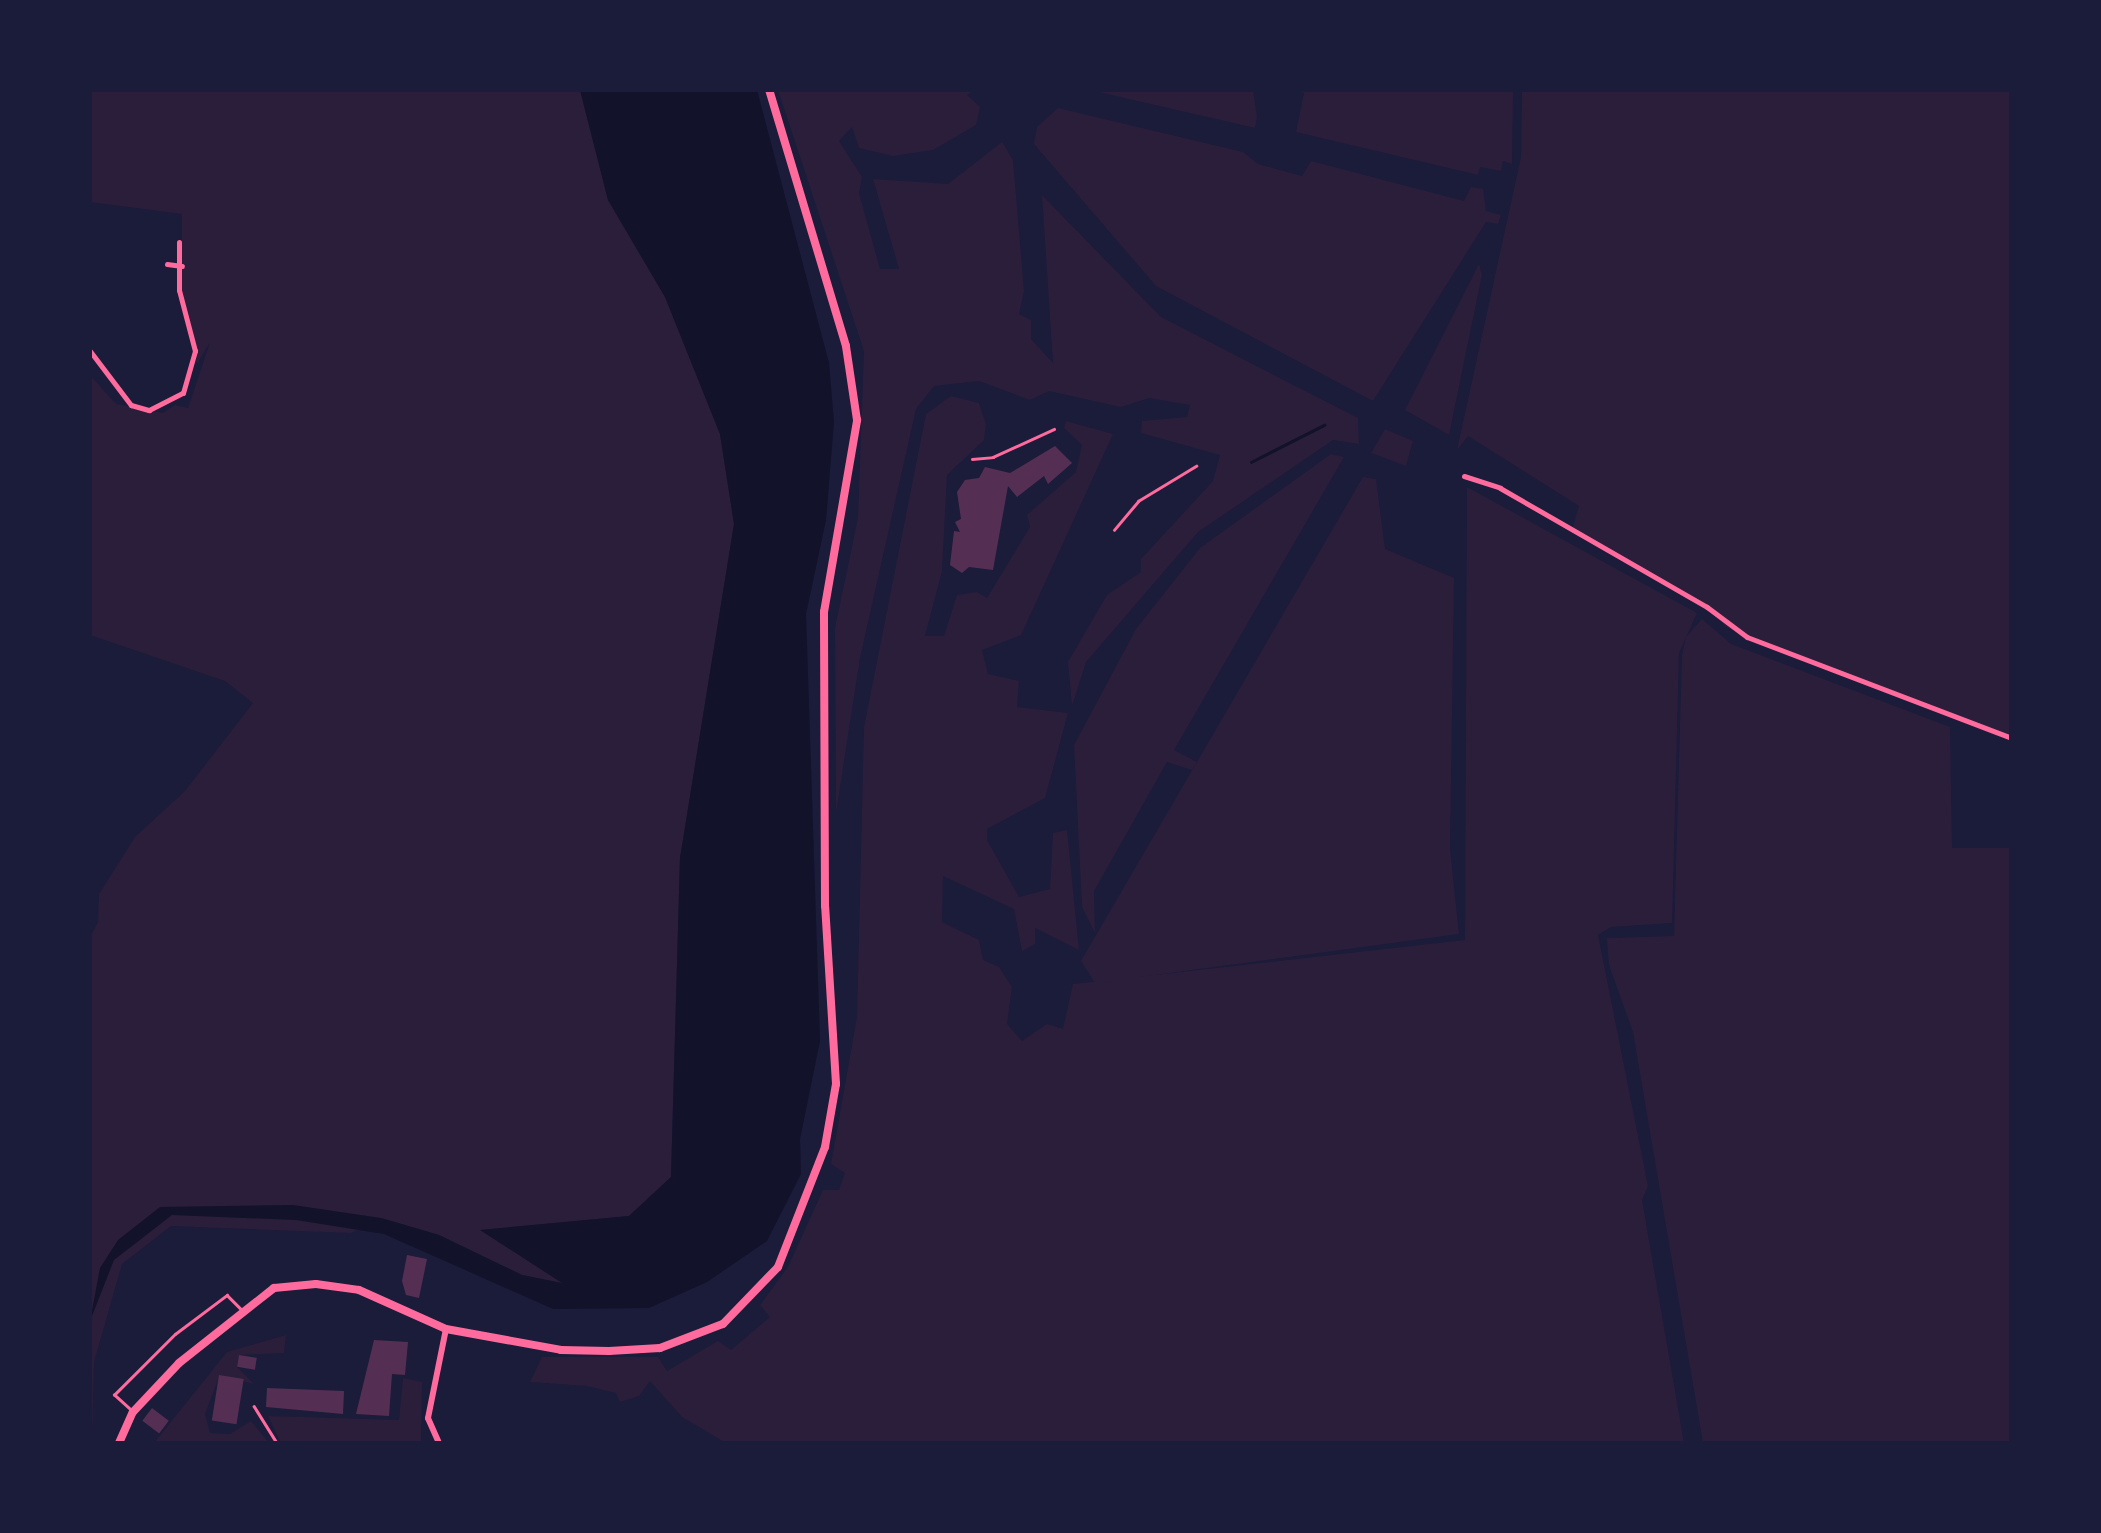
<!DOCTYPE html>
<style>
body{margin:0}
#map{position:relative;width:2101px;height:1533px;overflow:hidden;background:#1b1b3a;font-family:"Sofia Sans Condensed",sans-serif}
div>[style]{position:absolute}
.green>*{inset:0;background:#2a1e3b}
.water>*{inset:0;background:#12122b}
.stream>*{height:2.5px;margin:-1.25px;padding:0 1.25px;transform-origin:1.25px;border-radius:1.25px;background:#12122b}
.building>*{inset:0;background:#542f53;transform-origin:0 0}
.service>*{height:2.5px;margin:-1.25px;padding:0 1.25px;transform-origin:1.25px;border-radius:1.25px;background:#ff6b9d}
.minor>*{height:5px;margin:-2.5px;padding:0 2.5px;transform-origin:2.5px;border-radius:2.5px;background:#ff6b9d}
.tertiary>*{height:6px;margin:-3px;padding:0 3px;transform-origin:3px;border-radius:3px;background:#ff6b9d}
.secondary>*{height:8px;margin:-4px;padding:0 4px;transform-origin:4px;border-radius:4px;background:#ff6b9d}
span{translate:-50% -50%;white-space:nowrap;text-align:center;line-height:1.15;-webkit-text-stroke:9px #1b1b3a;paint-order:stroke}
.frame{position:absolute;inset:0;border:92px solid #1b1b3a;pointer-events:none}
</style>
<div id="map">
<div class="green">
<i style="clip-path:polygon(90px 90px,580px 90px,608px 200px,665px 297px,720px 434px,734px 524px,680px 858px,671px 1177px,629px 1216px,481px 1230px,566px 1284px,522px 1275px,439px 1235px,381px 1218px,351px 1233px,171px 1226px,122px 1264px,94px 1362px,92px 1443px,90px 937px,98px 922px,99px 894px,135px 837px,185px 791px,253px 703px,225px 681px,90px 635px,90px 375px,116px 404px,163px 413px,175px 405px,188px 408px,210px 342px,197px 364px,181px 303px,182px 214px,90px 202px)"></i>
<i style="clip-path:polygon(778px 90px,974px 90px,967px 95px,980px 107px,976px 125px,933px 150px,893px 156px,859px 148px,852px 127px,839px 141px,862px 177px,859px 193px,880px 269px,899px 269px,873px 179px,948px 184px,1002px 142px,1013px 160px,1024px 291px,1019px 314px,1031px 320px,1031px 339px,1053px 363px,1042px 195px,1161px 317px,1358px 418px,1359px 444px,1333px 440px,1198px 532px,1086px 662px,1072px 706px,1068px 662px,1107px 595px,1141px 572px,1141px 559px,1213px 481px,1220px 455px,1141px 433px,1142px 421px,1187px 417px,1190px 405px,1149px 398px,1121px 407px,1049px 391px,1030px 400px,979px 381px,934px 386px,916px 409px,860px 658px,836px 813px,835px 628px,858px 518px,864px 351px)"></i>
<i style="clip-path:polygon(1090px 90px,1253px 90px,1257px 117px,1255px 128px)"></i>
<i style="clip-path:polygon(1296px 90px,1513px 90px,1512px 164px,1503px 161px,1501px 171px,1480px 167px,1478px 175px,1296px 132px,1304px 93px)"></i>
<i style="clip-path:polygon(1522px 90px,2011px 90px,2011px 736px,1996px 736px,1726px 627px,1708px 606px,1573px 527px,1579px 506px,1468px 436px,1457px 450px,1521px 157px)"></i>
<i style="clip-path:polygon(1058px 108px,1243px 152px,1258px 164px,1302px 176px,1311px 161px,1464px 201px,1471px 187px,1483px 189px,1486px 211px,1501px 215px,1498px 224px,1486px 222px,1373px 401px,1156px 286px,1034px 144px,1037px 127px)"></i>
<i style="clip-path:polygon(1479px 264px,1482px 275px,1449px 435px,1405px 410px)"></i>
<i style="clip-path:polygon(951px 396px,979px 403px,986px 424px,984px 440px,947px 475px,942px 571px,925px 636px,944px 636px,957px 595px,977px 592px,987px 598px,1030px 527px,1027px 515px,1076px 472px,1082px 445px,1064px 428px,1066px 421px,1113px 434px,1021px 635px,982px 650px,988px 674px,1019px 681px,1017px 707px,1068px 713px,1045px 798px,987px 829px,987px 840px,1019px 897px,1050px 889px,1053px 833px,1067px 830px,1079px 950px,1035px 928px,1035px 944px,1022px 951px,1014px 909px,943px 876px,942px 922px,979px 940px,983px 960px,999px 967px,1012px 987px,1007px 1024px,1022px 1041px,1047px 1024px,1063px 1029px,1073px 984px,1465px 940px,1467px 487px,1697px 613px,1679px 653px,1672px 923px,1611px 927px,1598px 935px,1648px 1186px,1642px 1200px,1684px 1443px,726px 1443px,682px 1417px,650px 1381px,639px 1396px,620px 1402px,616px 1393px,587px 1386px,530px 1382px,542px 1357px,658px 1357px,667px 1371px,718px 1341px,731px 1350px,770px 1317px,760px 1305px,788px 1267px,823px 1190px,839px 1190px,845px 1173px,831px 1164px,857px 1017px,864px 727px,926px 414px)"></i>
<i style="clip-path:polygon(1385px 429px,1413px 441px,1406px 466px,1371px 453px)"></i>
<i style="clip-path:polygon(1331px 454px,1344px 457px,1174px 750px,1197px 762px,1192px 770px,1167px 762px,1094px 891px,1095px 933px,1082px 907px,1074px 745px,1136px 629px,1200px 548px)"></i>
<i style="clip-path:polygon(1363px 477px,1376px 479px,1385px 549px,1454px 578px,1450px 849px,1459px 934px,1095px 983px,1081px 961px)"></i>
<i style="clip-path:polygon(1702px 619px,1731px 644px,1950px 727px,1952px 848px,2011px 848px,2011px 1443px,1703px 1443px,1633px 1032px,1609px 965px,1607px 938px,1674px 936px,1682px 655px,1686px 637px)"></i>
<i style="clip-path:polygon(286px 1335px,284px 1353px,239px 1355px,237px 1367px,254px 1384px,220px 1375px,205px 1414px,210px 1433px,230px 1434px,251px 1421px,269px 1443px,154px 1443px,227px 1352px)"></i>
<i style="clip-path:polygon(403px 1378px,422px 1382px,421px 1443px,281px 1443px,268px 1416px,399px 1420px)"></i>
</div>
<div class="water">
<i style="clip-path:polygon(580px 90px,757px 90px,829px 363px,834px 422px,826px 520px,806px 614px,820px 1041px,800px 1139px,801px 1174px,767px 1241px,707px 1282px,649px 1308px,553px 1309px,384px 1234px,296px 1220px,172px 1215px,114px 1260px,90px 1321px,100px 1268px,118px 1240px,160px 1207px,293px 1205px,381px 1218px,439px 1235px,522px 1275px,562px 1283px,480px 1230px,629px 1216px,671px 1177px,680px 858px,734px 524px,720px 434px,665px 297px,608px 200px)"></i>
</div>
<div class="stream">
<i style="left:1251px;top:462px;width:82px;rotate:-26.9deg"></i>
</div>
<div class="building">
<i style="clip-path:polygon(1055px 446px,1072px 463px,1048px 484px,1044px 476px,1017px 497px,1008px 486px,993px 570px,969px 567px,962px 573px,950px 565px,954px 531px,960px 532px,955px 522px,961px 519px,957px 492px,965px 480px,979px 478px,985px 467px,1010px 473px)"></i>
<i style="clip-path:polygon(407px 1255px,427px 1259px,419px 1298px,406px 1295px,402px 1281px)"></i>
<i style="clip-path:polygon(374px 1340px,408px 1342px,405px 1375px,392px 1374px,389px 1416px,356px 1414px)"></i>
<i style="left:239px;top:1355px;width:18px;height:12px;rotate:9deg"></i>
<i style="left:219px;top:1375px;width:25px;height:46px;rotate:9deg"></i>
<i style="clip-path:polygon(267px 1388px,344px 1391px,343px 1414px,266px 1407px)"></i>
<i style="left:152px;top:1408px;width:21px;height:16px;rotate:37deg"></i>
</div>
<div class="service">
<i style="left:972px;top:459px;width:21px;rotate:-5deg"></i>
<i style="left:993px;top:457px;width:67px;rotate:-24.7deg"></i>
<i style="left:1114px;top:530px;width:38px;rotate:-50deg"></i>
<i style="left:1138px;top:501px;width:68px;rotate:-31.1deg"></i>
<i style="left:254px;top:1406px;width:44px;rotate:58.1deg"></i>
<i style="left:132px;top:1411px;width:24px;rotate:-138deg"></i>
<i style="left:114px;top:1395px;width:86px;rotate:-45deg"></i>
<i style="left:175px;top:1334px;width:65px;rotate:-36.9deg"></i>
<i style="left:227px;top:1295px;width:20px;rotate:45deg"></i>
</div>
<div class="minor">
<i style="left:167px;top:264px;width:15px;rotate:8deg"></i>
<i style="left:90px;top:351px;width:68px;rotate:52.8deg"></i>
<i style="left:131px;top:405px;width:19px;rotate:16deg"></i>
<i style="left:149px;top:410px;width:38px;rotate:-27deg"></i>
<i style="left:183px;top:393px;width:44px;rotate:-74.1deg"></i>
<i style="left:195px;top:351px;width:63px;rotate:-104.7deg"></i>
<i style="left:179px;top:290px;width:48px;rotate:-90deg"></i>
<i style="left:1464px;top:476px;width:38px;rotate:18deg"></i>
<i style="left:1500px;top:488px;width:239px;rotate:29.9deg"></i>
<i style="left:1707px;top:607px;width:50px;rotate:36.9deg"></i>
<i style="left:1747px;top:637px;width:283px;rotate:20.9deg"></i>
</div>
<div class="tertiary">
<i style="left:439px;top:1443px;width:27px;rotate:-114deg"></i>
<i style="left:428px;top:1418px;width:91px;rotate:-78.6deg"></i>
</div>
<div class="secondary">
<i style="left:119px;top:1443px;width:34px;rotate:-66deg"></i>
<i style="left:133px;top:1412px;width:67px;rotate:-46.8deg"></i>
<i style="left:179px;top:1363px;width:121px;rotate:-38.3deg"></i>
<i style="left:274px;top:1288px;width:42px;rotate:-5.4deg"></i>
<i style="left:316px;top:1284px;width:43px;rotate:7.9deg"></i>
<i style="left:359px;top:1290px;width:95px;rotate:24.1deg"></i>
<i style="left:446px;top:1329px;width:117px;rotate:10.3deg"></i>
<i style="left:561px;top:1350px;width:48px;rotate:1.2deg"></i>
<i style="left:609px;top:1351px;width:51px;rotate:-3.4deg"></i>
<i style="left:660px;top:1348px;width:67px;rotate:-20.9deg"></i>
<i style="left:723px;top:1324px;width:79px;rotate:-46deg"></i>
<i style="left:778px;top:1267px;width:129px;rotate:-68.6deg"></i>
<i style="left:825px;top:1147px;width:64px;rotate:-80.1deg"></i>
<i style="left:836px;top:1084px;width:178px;rotate:-93.5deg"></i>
<i style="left:825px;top:906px;width:294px;rotate:-90.2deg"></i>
<i style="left:824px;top:612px;width:195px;rotate:-80.2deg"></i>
<i style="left:857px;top:420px;width:75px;rotate:-98.5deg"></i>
<i style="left:846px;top:346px;width:267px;rotate:-106.7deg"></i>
</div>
<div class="frame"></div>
</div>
